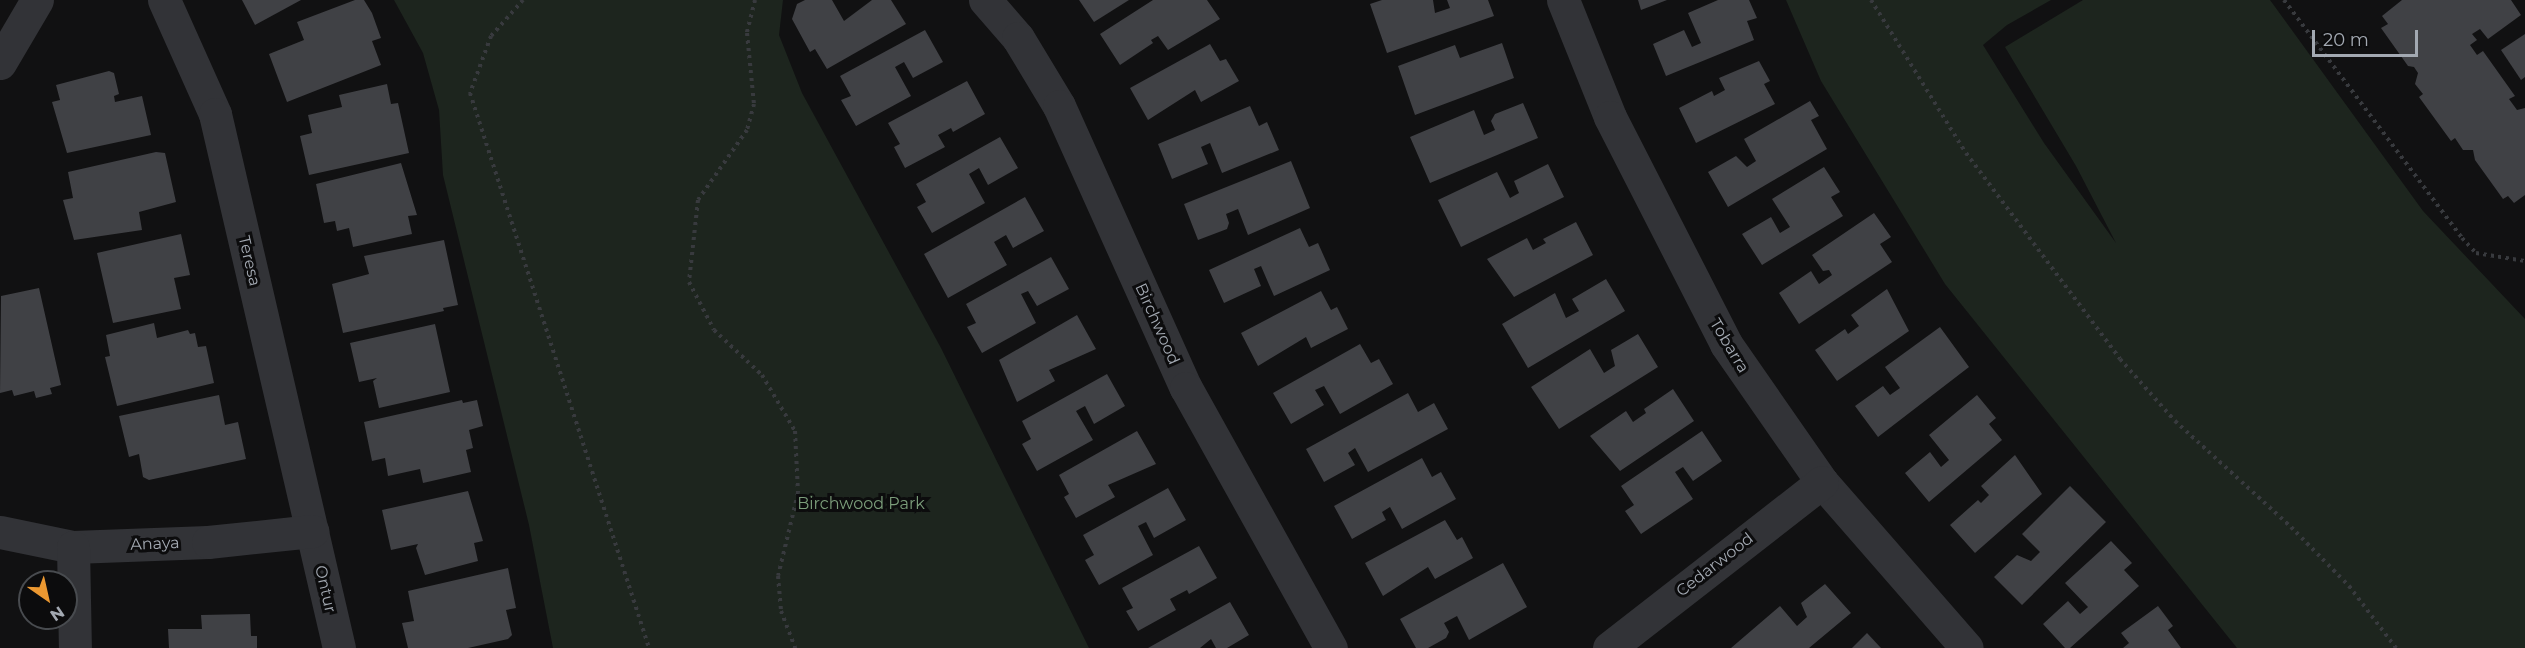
<!DOCTYPE html>
<style>
body{margin:0}
#map{position:relative;width:2525px;height:648px;overflow:hidden;background:#111112;font-family:Montserrat,sans-serif}
div>[style]{position:absolute}
.green>*{inset:0;background:#1d251e}
.building>*{inset:0;background:#404145}
.path>*{height:4px;margin-top:-2px;transform-origin:0;background:repeating-linear-gradient(90deg,#383a3e 0 3px,transparent 0 7.5px)}
.minor>*{height:33px;margin:-16.5px;padding:0 16.5px;transform-origin:16.5px;border-radius:16.5px;background:#323337}
span{translate:-50% -50%;white-space:nowrap;text-align:center;line-height:1.15;-webkit-text-stroke:6px #0c0c0d;paint-order:stroke}
.street-label{font-size:16px;color:#a3a9b2}
.park-label{font-size:16px;color:#7b9d7a}
.north{position:absolute;left:18px;top:570px;width:60px;height:60px;box-sizing:border-box;background:#0c0c0d;border:2px solid #484b4f;border-radius:50%;rotate:146deg;font-size:16px;font-weight:700;line-height:24px;text-align:center;color:#a3a9b2}
.north::after{content:'';display:block;margin:auto;width:21px;height:27px;background:#eb9831;clip-path:polygon(50% 0,100% 100%,50% 72%,0 100%)}
.scale{position:absolute;left:2312px;top:30px;width:106px;height:27px;box-sizing:border-box;border:3px solid #a3a9b2;border-top:0;padding-left:8px;font-size:18px;line-height:21px;white-space:nowrap;color:#a3a9b2;-webkit-text-stroke:4px #0c0c0d;paint-order:stroke}
</style>
<div id="map">
<div class="green">
<i style="clip-path:polygon(394px 0,783px 0,779px 35px,802px 93px,941px 348px,1089px 648px,553px 648px,529px 525px,443px 175px,439px 110px,423px 53px)"></i>
<i style="clip-path:polygon(1786px 0,2051px 0,2007px 25px,1983px 45px,2044px 143px,2116px 243px,2076px 166px,2005px 47px,2083px 0,2270px 0,2423px 211px,2525px 319px,2525px 648px,2237px 648px,1945px 284px,1821px 81px)"></i>
</div>
<div class="building">
<i style="clip-path:polygon(242px 0,301px 0,255px 25px)"></i>
<i style="clip-path:polygon(355px 0,364px 0,372px 13px,381px 38px,372px 41px,381px 65px,287px 102px,269px 54px,304px 40px,297px 22px)"></i>
<i style="clip-path:polygon(805px 0,832px 0,844px 21px,872px 0,891px 0,906px 24px,827px 69px,815px 49px,810px 52px,792px 19px,797px 4px)"></i>
<i style="clip-path:polygon(1079px 0,1129px 0,1094px 22px)"></i>
<i style="clip-path:polygon(1153px 0,1207px 0,1220px 19px,1168px 50px,1158px 36px,1151px 40px,1153px 43px,1120px 65px,1100px 34px)"></i>
<i style="clip-path:polygon(1382px 0,1433px 0,1435px 13px,1450px 8px,1447px 0,1488px 0,1494px 16px,1387px 53px,1370px 4px)"></i>
<i style="clip-path:polygon(1638px 0,1667px 0,1641px 10px)"></i>
<i style="clip-path:polygon(1718px 0,1749px 0,1757px 18px,1747px 21px,1754px 40px,1666px 76px,1653px 44px,1684px 30px,1692px 47px,1701px 43px,1688px 13px)"></i>
<i style="clip-path:polygon(2402px 0,2511px 0,2521px 15px,2488px 39px,2480px 29px,2472px 34px,2477px 40px,2470px 45px,2477px 55px,2483px 51px,2515px 96px,2509px 99px,2517px 110px,2525px 108px,2525px 195px,2514px 203px,2508px 196px,2503px 199px,2475px 160px,2473px 150px,2463px 150px,2455px 138px,2451px 141px,2419px 97px,2423px 94px,2415px 84px,2418px 73px,2414px 67px,2408px 66px,2381px 28px,2388px 24px,2382px 16px)"></i>
<i style="clip-path:polygon(925px 30px,943px 62px,913px 78px,904px 62px,895px 67px,911px 96px,856px 126px,841px 100px,851px 96px,840px 76px)"></i>
<i style="clip-path:polygon(2525px 34px,2525px 77px,2521px 80px,2501px 50px)"></i>
<i style="clip-path:polygon(1502px 43px,1514px 78px,1415px 115px,1398px 66px,1455px 45px,1460px 58px)"></i>
<i style="clip-path:polygon(1210px 44px,1220px 61px,1226px 59px,1239px 81px,1201px 102px,1195px 90px,1148px 120px,1130px 88px)"></i>
<i style="clip-path:polygon(1759px 61px,1770px 81px,1764px 84px,1775px 104px,1696px 143px,1679px 108px,1712px 91px,1714px 96px,1725px 90px,1719px 78px)"></i>
<i style="clip-path:polygon(109px 71px,114px 73px,119px 94px,114px 96px,115px 102px,142px 96px,151px 135px,67px 153px,52px 102px,60px 100px,56px 85px)"></i>
<i style="clip-path:polygon(967px 81px,985px 114px,953px 132px,951px 128px,938px 135px,945px 147px,905px 168px,894px 147px,900px 144px,888px 123px)"></i>
<i style="clip-path:polygon(387px 84px,391px 104px,398px 103px,409px 153px,309px 175px,300px 136px,312px 133px,308px 115px,342px 107px,339px 95px)"></i>
<i style="clip-path:polygon(1810px 101px,1819px 116px,1811px 120px,1827px 149px,1728px 207px,1708px 172px,1736px 156px,1747px 167px,1756px 161px,1744px 139px)"></i>
<i style="clip-path:polygon(1523px 103px,1538px 138px,1430px 183px,1410px 137px,1474px 110px,1484px 135px,1495px 130px,1491px 121px,1495px 114px)"></i>
<i style="clip-path:polygon(1250px 106px,1259px 126px,1267px 122px,1279px 150px,1222px 173px,1210px 143px,1201px 147px,1208px 164px,1172px 179px,1158px 144px)"></i>
<i style="clip-path:polygon(1000px 137px,1018px 168px,988px 185px,979px 168px,969px 174px,985px 203px,932px 233px,917px 207px,926px 202px,916px 184px)"></i>
<i style="clip-path:polygon(156px 152px,165px 153px,176px 202px,139px 212px,142px 230px,74px 240px,63px 200px,73px 198px,68px 172px)"></i>
<i style="clip-path:polygon(1291px 161px,1310px 208px,1248px 235px,1238px 209px,1226px 214px,1229px 223px,1227px 229px,1198px 240px,1184px 204px)"></i>
<i style="clip-path:polygon(401px 163px,417px 215px,408px 216px,412px 234px,353px 247px,349px 228px,337px 231px,335px 221px,324px 223px,316px 184px)"></i>
<i style="clip-path:polygon(1548px 164px,1564px 197px,1461px 247px,1438px 200px,1497px 172px,1510px 198px,1519px 193px,1514px 181px)"></i>
<i style="clip-path:polygon(1824px 167px,1840px 192px,1831px 197px,1843px 216px,1762px 265px,1742px 234px,1771px 217px,1780px 233px,1790px 227px,1772px 199px)"></i>
<i style="clip-path:polygon(1025px 197px,1044px 231px,1013px 248px,1006px 235px,994px 242px,1007px 265px,948px 298px,924px 254px)"></i>
<i style="clip-path:polygon(1874px 213px,1891px 237px,1880px 244px,1892px 262px,1799px 324px,1779px 293px,1811px 271px,1819px 284px,1832px 275px,1829px 270px,1823px 271px,1812px 255px)"></i>
<i style="clip-path:polygon(1576px 222px,1593px 255px,1514px 297px,1487px 259px,1527px 238px,1533px 250px,1546px 243px,1543px 239px)"></i>
<i style="clip-path:polygon(1300px 228px,1309px 247px,1318px 243px,1330px 270px,1274px 296px,1261px 266px,1254px 269px,1261px 286px,1224px 303px,1209px 270px)"></i>
<i style="clip-path:polygon(181px 234px,190px 275px,174px 278px,181px 309px,113px 323px,97px 253px)"></i>
<i style="clip-path:polygon(444px 240px,458px 305px,443px 308px,444px 311px,343px 333px,332px 284px,369px 274px,364px 256px)"></i>
<i style="clip-path:polygon(1051px 257px,1069px 289px,1037px 306px,1028px 291px,1021px 294px,1036px 323px,982px 353px,967px 327px,976px 323px,966px 304px)"></i>
<i style="clip-path:polygon(1606px 279px,1625px 311px,1528px 368px,1502px 324px,1555px 293px,1566px 318px,1579px 311px,1572px 299px)"></i>
<i style="clip-path:polygon(39px 288px,61px 385px,50px 388px,52px 394px,36px 398px,34px 391px,14px 396px,12px 390px,0 393px,1px 296px)"></i>
<i style="clip-path:polygon(1887px 289px,1909px 331px,1837px 381px,1815px 350px,1845px 329px,1848px 334px,1859px 326px,1851px 315px)"></i>
<i style="clip-path:polygon(1321px 291px,1331px 310px,1337px 307px,1348px 329px,1311px 348px,1306px 337px,1258px 366px,1241px 333px)"></i>
<i style="clip-path:polygon(1077px 315px,1096px 349px,1049px 370px,1055px 381px,1017px 402px,999px 360px)"></i>
<i style="clip-path:polygon(154px 323px,157px 338px,188px 330px,190px 334px,195px 333px,198px 347px,206px 346px,214px 383px,117px 406px,105px 357px,110px 356px,106px 335px)"></i>
<i style="clip-path:polygon(435px 324px,450px 392px,379px 408px,373px 381px,377px 378px,359px 382px,350px 343px)"></i>
<i style="clip-path:polygon(1940px 327px,1969px 367px,1878px 437px,1855px 406px,1883px 386px,1890px 395px,1900px 388px,1885px 367px)"></i>
<i style="clip-path:polygon(1638px 334px,1658px 367px,1559px 429px,1531px 387px,1590px 349px,1604px 373px,1615px 366px,1611px 350px)"></i>
<i style="clip-path:polygon(1360px 344px,1371px 363px,1379px 359px,1393px 384px,1340px 414px,1324px 386px,1315px 390px,1324px 405px,1291px 424px,1273px 393px)"></i>
<i style="clip-path:polygon(1107px 374px,1125px 406px,1094px 424px,1085px 406px,1076px 411px,1093px 440px,1037px 471px,1022px 444px,1031px 439px,1022px 421px)"></i>
<i style="clip-path:polygon(1673px 389px,1694px 421px,1620px 471px,1590px 436px,1626px 411px,1633px 422px,1646px 413px,1644px 409px)"></i>
<i style="clip-path:polygon(1408px 393px,1418px 412px,1434px 403px,1448px 429px,1368px 472px,1355px 448px,1348px 453px,1355px 465px,1324px 482px,1306px 449px)"></i>
<i style="clip-path:polygon(219px 395px,225px 425px,238px 422px,246px 459px,149px 480px,143px 477px,139px 454px,129px 457px,119px 416px)"></i>
<i style="clip-path:polygon(1977px 395px,1996px 418px,1989px 424px,2002px 440px,1929px 502px,1905px 473px,1930px 452px,1941px 467px,1949px 460px,1929px 435px)"></i>
<i style="clip-path:polygon(462px 400px,463px 403px,477px 400px,483px 426px,469px 430px,473px 448px,466px 450px,471px 472px,423px 483px,420px 469px,388px 476px,385px 458px,372px 461px,364px 422px)"></i>
<i style="clip-path:polygon(1137px 431px,1156px 464px,1108px 485px,1115px 497px,1076px 518px,1064px 497px,1069px 494px,1059px 475px)"></i>
<i style="clip-path:polygon(1702px 431px,1722px 461px,1693px 481px,1683px 467px,1675px 472px,1693px 499px,1641px 534px,1625px 511px,1634px 505px,1621px 486px)"></i>
<i style="clip-path:polygon(2015px 455px,2042px 494px,1975px 553px,1950px 525px,1978px 500px,1981px 503px,1989px 495px,1981px 486px)"></i>
<i style="clip-path:polygon(1422px 458px,1432px 477px,1441px 472px,1456px 499px,1402px 529px,1390px 507px,1382px 512px,1386px 520px,1352px 539px,1334px 506px)"></i>
<i style="clip-path:polygon(2070px 486px,2106px 522px,2022px 605px,1994px 577px,2017px 555px,2031px 561px,2040px 552px,2022px 534px)"></i>
<i style="clip-path:polygon(1168px 488px,1186px 520px,1154px 538px,1146px 522px,1138px 526px,1153px 555px,1099px 585px,1085px 560px,1094px 555px,1083px 535px)"></i>
<i style="clip-path:polygon(468px 491px,483px 541px,474px 543px,478px 561px,425px 575px,416px 548px,418px 544px,391px 550px,382px 510px)"></i>
<i style="clip-path:polygon(1445px 520px,1457px 540px,1462px 537px,1473px 558px,1435px 579px,1428px 567px,1383px 596px,1365px 563px)"></i>
<i style="clip-path:polygon(2111px 541px,2132px 563px,2124px 570px,2139px 586px,2070px 648px,2065px 648px,2043px 624px,2068px 601px,2080px 614px,2088px 607px,2065px 583px)"></i>
<i style="clip-path:polygon(1199px 546px,1217px 578px,1189px 594px,1187px 590px,1170px 599px,1176px 610px,1138px 631px,1126px 611px,1133px 608px,1122px 588px)"></i>
<i style="clip-path:polygon(1503px 563px,1527px 607px,1469px 640px,1457px 616px,1444px 623px,1449px 632px,1446px 638px,1428px 648px,1416px 648px,1400px 619px)"></i>
<i style="clip-path:polygon(508px 568px,516px 608px,506px 610px,512px 635px,508px 639px,468px 648px,408px 648px,402px 623px,414px 621px,408px 591px)"></i>
<i style="clip-path:polygon(1825px 584px,1851px 613px,1809px 648px,1731px 648px,1780px 606px,1797px 626px,1807px 617px,1801px 603px)"></i>
<i style="clip-path:polygon(1230px 602px,1249px 635px,1227px 648px,1216px 648px,1211px 639px,1200px 648px,1148px 648px)"></i>
<i style="clip-path:polygon(2158px 606px,2173px 626px,2168px 630px,2181px 648px,2123px 648px,2129px 643px,2121px 633px)"></i>
<i style="clip-path:polygon(250px 614px,251px 636px,257px 636px,257px 648px,169px 648px,168px 629px,202px 629px,201px 615px)"></i>
<i style="clip-path:polygon(1867px 633px,1881px 648px,1852px 648px)"></i>
</div>
<div class="path">
<i style="left:523px;top:0;width:48px;rotate:131.6deg"></i>
<i style="left:491px;top:36px;width:61px;rotate:110.2deg"></i>
<i style="left:470px;top:93px;width:583px;rotate:72.12deg"></i>
<i style="left:755px;top:0;width:34px;rotate:104deg"></i>
<i style="left:747px;top:33px;width:71px;rotate:84.4deg"></i>
<i style="left:754px;top:104px;width:27px;rotate:105deg"></i>
<i style="left:747px;top:130px;width:85px;rotate:125deg"></i>
<i style="left:698px;top:200px;width:82px;rotate:96.3deg"></i>
<i style="left:689px;top:282px;width:54px;rotate:62.5deg"></i>
<i style="left:714px;top:330px;width:66px;rotate:43.2deg"></i>
<i style="left:762px;top:375px;width:65px;rotate:59.5deg"></i>
<i style="left:795px;top:431px;width:62px;rotate:87.2deg"></i>
<i style="left:798px;top:493px;width:85px;rotate:103.5deg"></i>
<i style="left:778px;top:576px;width:35px;rotate:85deg"></i>
<i style="left:781px;top:611px;width:40px;rotate:69deg"></i>
<i style="left:1871px;top:0;width:180px;rotate:58.2deg"></i>
<i style="left:1966px;top:153px;width:257px;rotate:53.2deg"></i>
<i style="left:2120px;top:359px;width:83px;rotate:48.4deg"></i>
<i style="left:2175px;top:421px;width:157px;rotate:42.4deg"></i>
<i style="left:2291px;top:527px;width:83px;rotate:45.5deg"></i>
<i style="left:2349px;top:586px;width:78px;rotate:52.8deg"></i>
<i style="left:2284px;top:0;width:297px;rotate:53.2deg"></i>
<i style="left:2462px;top:238px;width:21px;rotate:47deg"></i>
<i style="left:2476px;top:253px;width:50px;rotate:9.3deg"></i>
</div>
<div class="minor">
<i style="left:164px;top:0;width:125px;rotate:65.9deg"></i>
<i style="left:215px;top:114px;width:548px;rotate:76.93deg"></i>
<i style="left:985px;top:0;width:50px;rotate:49deg"></i>
<i style="left:1018px;top:38px;width:79px;rotate:58.9deg"></i>
<i style="left:1059px;top:106px;width:309px;rotate:65.8deg"></i>
<i style="left:1186px;top:388px;width:298px;rotate:60.9deg"></i>
<i style="left:1563px;top:0;width:126px;rotate:68.1deg"></i>
<i style="left:1610px;top:117px;width:255px;rotate:62.9deg"></i>
<i style="left:1726px;top:344px;width:168px;rotate:55.2deg"></i>
<i style="left:1822px;top:482px;width:220px;rotate:48.9deg"></i>
<i style="left:0;top:63px;width:73px;rotate:-59.6deg"></i>
<i style="left:0;top:532px;width:75px;rotate:11.6deg"></i>
<i style="left:73px;top:547px;width:135px;rotate:-2.1deg"></i>
<i style="left:208px;top:542px;width:105px;rotate:-6deg"></i>
<i style="left:73px;top:547px;width:101px;rotate:88.9deg"></i>
<i style="left:1609px;top:648px;width:270px;rotate:-37.9deg"></i>
</div>
<div class="street-label">
<span style="left:249px;top:261px;rotate:77deg">Teresa</span>
<span style="left:1157px;top:324px;rotate:66deg">Birchwood</span>
<span style="left:1729px;top:346px;rotate:59deg">Tobarra</span>
<span style="left:155px;top:544px;rotate:-2deg">Anaya</span>
<span style="left:1715px;top:565px;rotate:-38deg">Cedarwood</span>
<span style="left:325px;top:589px;rotate:77deg">Ontur</span>
</div>
<div class="park-label">
<span style="left:861px;top:504px">Birchwood Park</span>
</div>
<div class="north">N</div>
<div class="scale">20 m</div>
</div>
